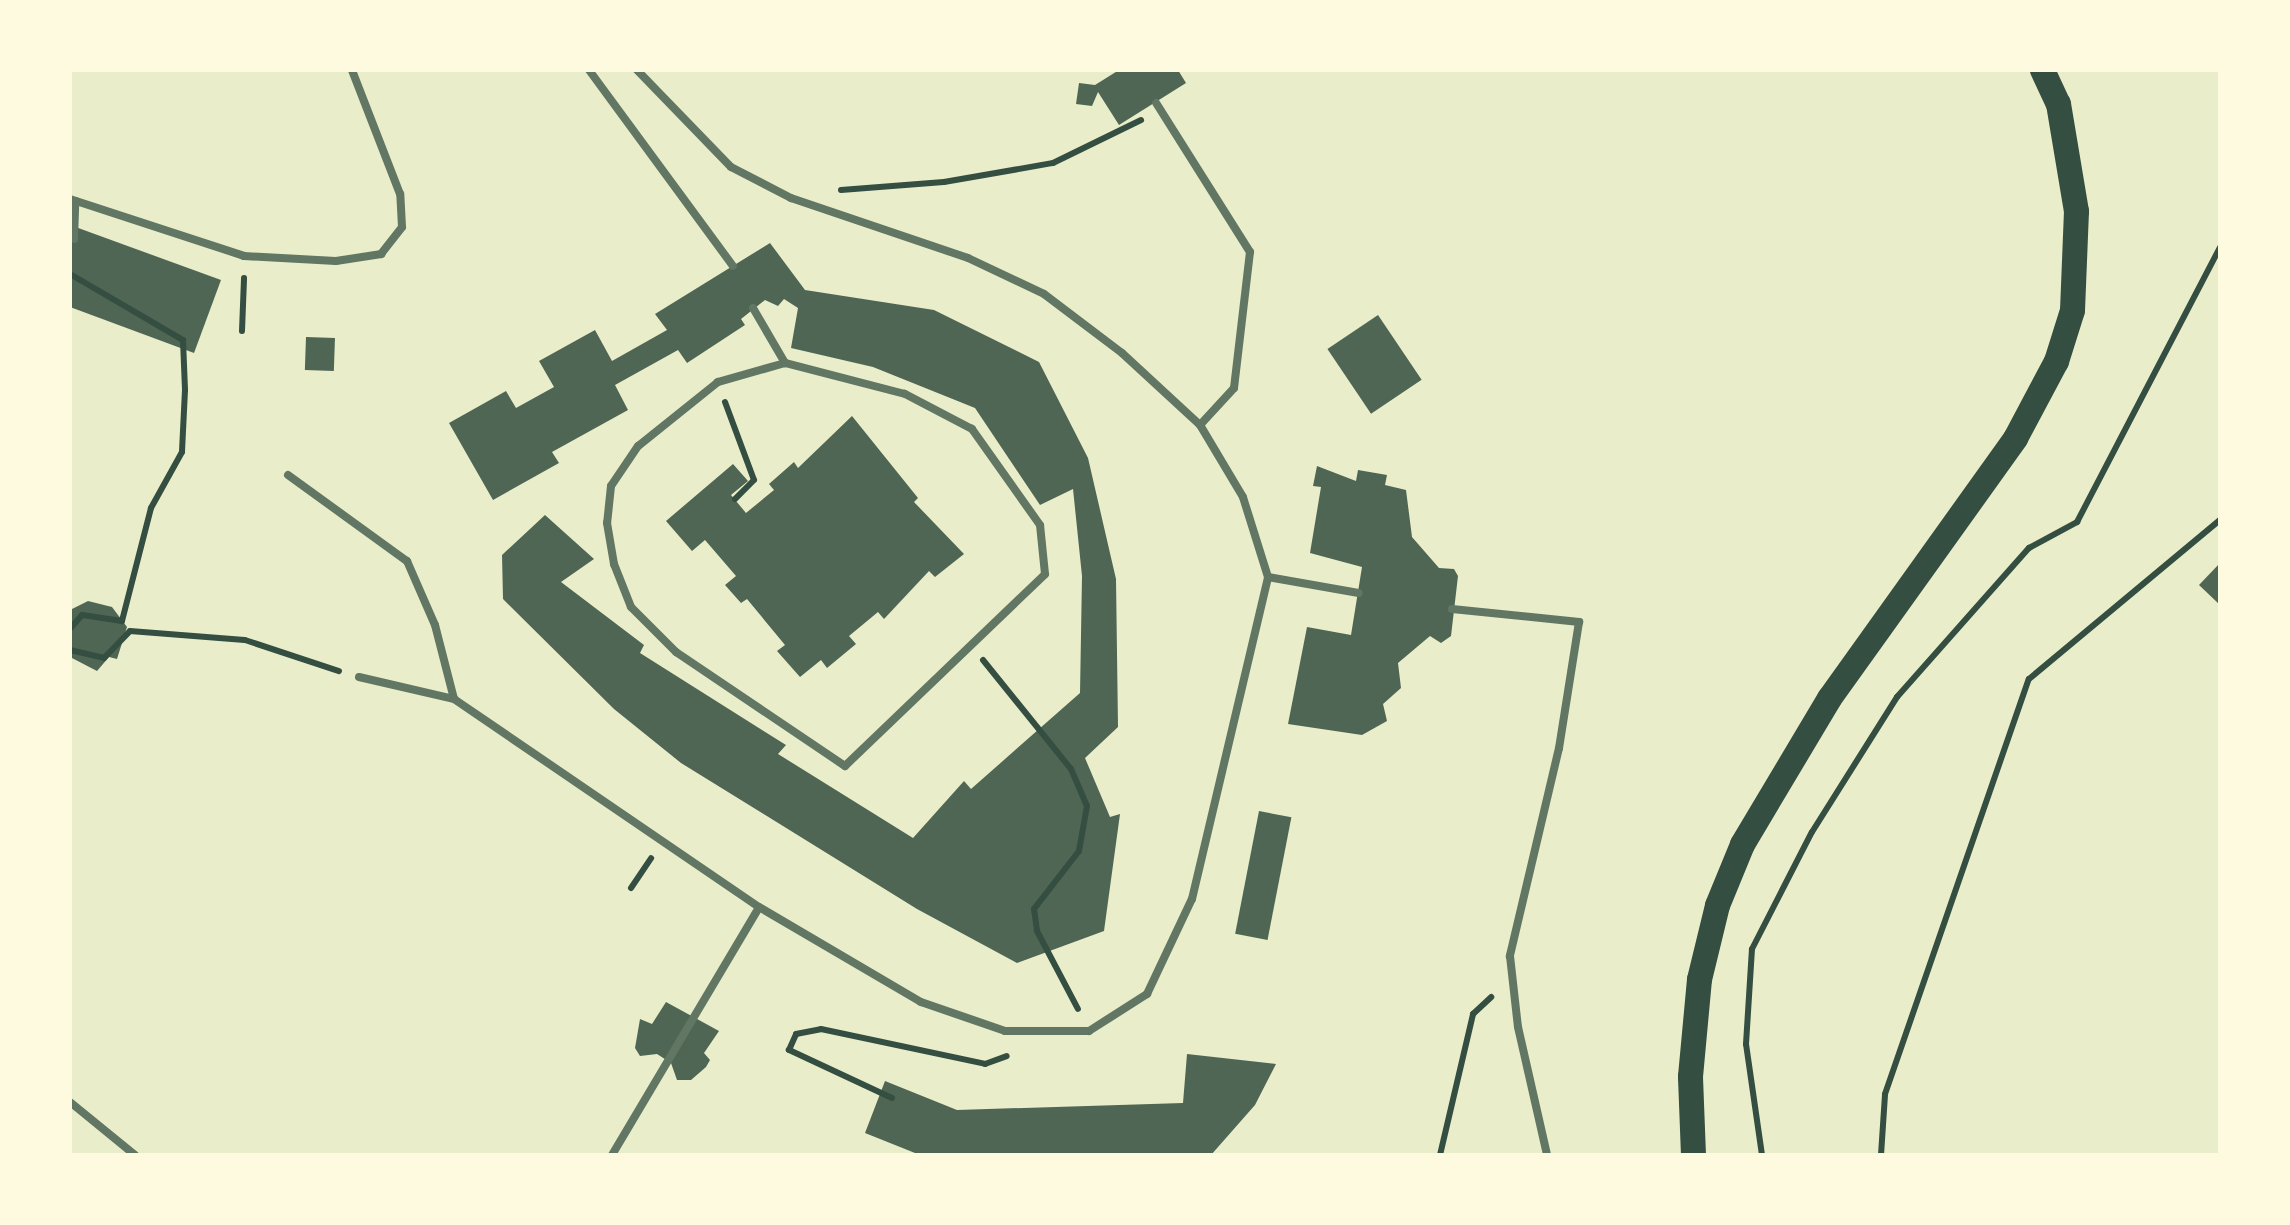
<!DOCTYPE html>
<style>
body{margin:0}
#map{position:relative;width:2290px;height:1225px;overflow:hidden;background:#e9edc9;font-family:"Source Sans 3",sans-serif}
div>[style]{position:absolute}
.building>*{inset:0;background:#4f6655;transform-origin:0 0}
.path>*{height:6px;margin:-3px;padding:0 3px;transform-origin:3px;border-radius:3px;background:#344e41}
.service>*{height:8px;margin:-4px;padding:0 4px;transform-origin:4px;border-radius:4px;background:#617663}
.primary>*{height:25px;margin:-12.5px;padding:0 12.5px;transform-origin:12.5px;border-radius:12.5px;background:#344e41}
span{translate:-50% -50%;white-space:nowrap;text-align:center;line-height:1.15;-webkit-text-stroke:10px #fefae0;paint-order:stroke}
.frame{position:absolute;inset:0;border:72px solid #fefae0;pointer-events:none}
</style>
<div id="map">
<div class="building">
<i style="clip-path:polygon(1119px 70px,1178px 70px,1186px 83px,1119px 125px,1098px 92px,1092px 106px,1076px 104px,1079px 83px,1095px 85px)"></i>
<i style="clip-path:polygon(70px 225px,221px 280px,194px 353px,70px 307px)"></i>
<i style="clip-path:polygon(770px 243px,805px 290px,934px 310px,1039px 362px,1088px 458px,1116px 579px,1118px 727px,1085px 758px,1110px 817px,1120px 814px,1104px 931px,1017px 963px,917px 909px,681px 763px,614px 709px,503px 599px,502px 555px,545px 515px,594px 559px,561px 582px,644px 645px,640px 653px,786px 745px,778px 754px,913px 838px,964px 781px,971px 789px,1080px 693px,1082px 576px,1073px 489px,1040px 505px,975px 408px,873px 367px,791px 348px,798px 308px,784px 299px,778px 306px,765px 300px,741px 319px,745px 325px,687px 363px,678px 350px,615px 385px,628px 410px,552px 452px,559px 463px,493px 500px,449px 423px,506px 391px,516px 408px,554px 387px,539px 361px,595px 330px,612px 361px,667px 330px,655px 314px)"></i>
<i style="left:1378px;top:315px;width:78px;height:61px;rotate:56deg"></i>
<i style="left:306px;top:337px;width:29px;height:33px;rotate:2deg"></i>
<i style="clip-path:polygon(852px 416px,918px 498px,914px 502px,964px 554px,935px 577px,929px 571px,884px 619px,878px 612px,849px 636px,856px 644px,827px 668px,821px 660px,800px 677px,777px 651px,785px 645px,747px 599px,741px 603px,725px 585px,736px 576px,705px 540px,692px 551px,666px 521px,733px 464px,748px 481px,731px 495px,746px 513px,774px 490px,769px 484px,794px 462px,798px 468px)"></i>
<i style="clip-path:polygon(1317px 466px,1356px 481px,1358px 470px,1387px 475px,1385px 485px,1406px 490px,1412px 537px,1439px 568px,1454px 569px,1458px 576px,1451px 636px,1441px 643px,1430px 636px,1398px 663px,1401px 688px,1383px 704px,1387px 721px,1362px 735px,1288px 724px,1307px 627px,1351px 635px,1362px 567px,1310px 553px,1321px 487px,1313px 486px)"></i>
<i style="clip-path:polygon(2220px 563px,2220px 605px,2199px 585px)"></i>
<i style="clip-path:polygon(88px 601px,112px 607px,127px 627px,117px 659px,109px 657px,97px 671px,70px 657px,70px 610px)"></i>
<i style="left:1259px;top:811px;width:33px;height:125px;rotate:11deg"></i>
<i style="clip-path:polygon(666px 1002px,719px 1031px,704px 1053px,710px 1060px,706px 1067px,691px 1080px,677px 1080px,671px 1063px,657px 1054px,640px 1056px,635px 1048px,640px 1019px,652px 1024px)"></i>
<i style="clip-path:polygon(1187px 1054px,1276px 1064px,1255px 1105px,1211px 1155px,920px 1155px,865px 1133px,885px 1081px,957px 1110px,1183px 1103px)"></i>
</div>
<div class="path">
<i style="left:841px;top:190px;width:103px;rotate:-4.4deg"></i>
<i style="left:944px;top:182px;width:111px;rotate:-9.9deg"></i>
<i style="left:1053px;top:163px;width:98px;rotate:-26deg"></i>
<i style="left:70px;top:274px;width:131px;rotate:30.3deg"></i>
<i style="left:183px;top:340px;width:50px;rotate:87.7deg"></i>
<i style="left:185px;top:390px;width:62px;rotate:92.8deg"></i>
<i style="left:182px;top:452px;width:64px;rotate:119deg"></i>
<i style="left:151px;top:508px;width:117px;rotate:104.4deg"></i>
<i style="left:122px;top:621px;width:40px;rotate:-171.5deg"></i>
<i style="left:82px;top:615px;width:18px;rotate:131deg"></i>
<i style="left:242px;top:331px;width:53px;rotate:-87.8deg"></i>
<i style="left:725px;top:402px;width:83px;rotate:69.6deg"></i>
<i style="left:754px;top:480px;width:27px;rotate:135deg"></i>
<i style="left:70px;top:650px;width:35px;rotate:13deg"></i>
<i style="left:104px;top:658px;width:37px;rotate:-46deg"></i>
<i style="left:130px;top:631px;width:115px;rotate:4.5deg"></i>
<i style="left:245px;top:640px;width:99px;rotate:18.3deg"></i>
<i style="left:983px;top:660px;width:140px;rotate:51.1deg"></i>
<i style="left:1071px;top:769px;width:40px;rotate:66.6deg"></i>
<i style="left:1087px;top:806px;width:46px;rotate:100.1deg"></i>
<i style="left:1079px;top:851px;width:73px;rotate:127.8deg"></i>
<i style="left:1034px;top:909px;width:22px;rotate:82deg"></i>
<i style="left:1037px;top:931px;width:88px;rotate:62.3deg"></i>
<i style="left:631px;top:888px;width:36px;rotate:-56deg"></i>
<i style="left:892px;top:1098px;width:114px;rotate:-155deg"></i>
<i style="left:789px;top:1050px;width:17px;rotate:-66deg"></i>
<i style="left:796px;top:1034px;width:25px;rotate:-11deg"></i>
<i style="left:821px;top:1029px;width:168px;rotate:12deg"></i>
<i style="left:985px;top:1064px;width:23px;rotate:-20deg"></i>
<i style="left:1440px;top:1155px;width:145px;rotate:-76.8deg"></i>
<i style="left:1473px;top:1014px;width:25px;rotate:-43deg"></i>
<i style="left:1762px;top:1155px;width:112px;rotate:-98.2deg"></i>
<i style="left:1746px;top:1044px;width:95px;rotate:-86.4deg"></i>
<i style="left:1752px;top:949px;width:131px;rotate:-62.9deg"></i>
<i style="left:1812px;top:832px;width:160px;rotate:-57.8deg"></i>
<i style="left:1897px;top:697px;width:199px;rotate:-48.5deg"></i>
<i style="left:2029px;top:548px;width:55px;rotate:-28.4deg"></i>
<i style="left:2077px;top:522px;width:310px;rotate:-62.5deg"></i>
<i style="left:1881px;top:1155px;width:61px;rotate:-86.2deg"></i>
<i style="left:1885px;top:1094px;width:439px;rotate:-70.9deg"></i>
<i style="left:2029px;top:679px;width:249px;rotate:-39.8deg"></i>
</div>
<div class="service">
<i style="left:589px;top:70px;width:243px;rotate:53.7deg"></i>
<i style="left:637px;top:70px;width:135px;rotate:45.9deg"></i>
<i style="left:731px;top:167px;width:68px;rotate:27.3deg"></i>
<i style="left:791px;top:198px;width:187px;rotate:18.7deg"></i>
<i style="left:968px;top:258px;width:84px;rotate:25.3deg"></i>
<i style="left:1044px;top:294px;width:98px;rotate:37.1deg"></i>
<i style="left:1122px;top:353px;width:106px;rotate:42.7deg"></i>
<i style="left:70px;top:199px;width:183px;rotate:18.1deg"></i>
<i style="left:244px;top:256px;width:92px;rotate:3.1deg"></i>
<i style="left:336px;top:261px;width:46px;rotate:-8.8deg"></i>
<i style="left:381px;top:254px;width:34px;rotate:-52deg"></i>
<i style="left:402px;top:227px;width:33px;rotate:-93deg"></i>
<i style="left:400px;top:194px;width:133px;rotate:-111.2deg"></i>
<i style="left:74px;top:239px;width:38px;rotate:-88deg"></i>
<i style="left:753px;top:308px;width:64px;rotate:59.8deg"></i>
<i style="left:785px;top:363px;width:70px;rotate:164.2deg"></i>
<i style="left:718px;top:382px;width:102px;rotate:141.3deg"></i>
<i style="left:638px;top:446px;width:48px;rotate:124deg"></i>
<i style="left:611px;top:486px;width:37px;rotate:96deg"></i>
<i style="left:607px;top:523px;width:42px;rotate:80.3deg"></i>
<i style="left:614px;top:564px;width:46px;rotate:68.4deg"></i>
<i style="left:631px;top:607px;width:64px;rotate:45deg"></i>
<i style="left:676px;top:652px;width:204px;rotate:34deg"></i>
<i style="left:845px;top:766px;width:277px;rotate:-43.8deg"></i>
<i style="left:1045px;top:574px;width:49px;rotate:-95.8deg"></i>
<i style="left:1040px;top:525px;width:118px;rotate:-125.3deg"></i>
<i style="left:972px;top:429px;width:76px;rotate:-152.4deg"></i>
<i style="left:905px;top:394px;width:124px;rotate:-165.5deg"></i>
<i style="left:288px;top:475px;width:147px;rotate:35.9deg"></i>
<i style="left:407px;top:561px;width:70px;rotate:66.4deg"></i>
<i style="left:435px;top:625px;width:76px;rotate:75.6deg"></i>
<i style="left:1268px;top:577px;width:92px;rotate:10deg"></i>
<i style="left:1452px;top:609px;width:128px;rotate:5.8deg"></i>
<i style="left:1579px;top:622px;width:128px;rotate:99deg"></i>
<i style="left:1559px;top:748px;width:214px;rotate:103.3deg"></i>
<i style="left:1510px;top:956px;width:71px;rotate:83.6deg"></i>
<i style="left:1518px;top:1027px;width:131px;rotate:77.2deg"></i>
<i style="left:359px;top:677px;width:98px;rotate:13deg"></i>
<i style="left:454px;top:699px;width:369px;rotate:34.3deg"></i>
<i style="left:759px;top:907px;width:188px;rotate:30.4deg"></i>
<i style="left:921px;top:1002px;width:89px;rotate:19deg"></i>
<i style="left:1005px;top:1031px;width:84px"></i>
<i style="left:1089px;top:1031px;width:69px;rotate:-32.5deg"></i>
<i style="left:1147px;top:994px;width:105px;rotate:-64.7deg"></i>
<i style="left:1192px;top:899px;width:331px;rotate:-76.7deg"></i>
<i style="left:1268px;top:577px;width:84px;rotate:-107.4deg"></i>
<i style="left:1243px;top:497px;width:84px;rotate:-120.8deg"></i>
<i style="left:1200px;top:425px;width:50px;rotate:-47.4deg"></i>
<i style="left:1234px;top:388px;width:137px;rotate:-83.3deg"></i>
<i style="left:1250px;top:252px;width:176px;rotate:-122.2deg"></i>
<i style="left:70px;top:1102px;width:84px;rotate:39.2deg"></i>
<i style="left:612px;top:1155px;width:288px;rotate:-59.3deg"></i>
</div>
<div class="primary">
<i style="left:1693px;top:1155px;width:79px;rotate:-92.2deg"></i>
<i style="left:1690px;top:1076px;width:97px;rotate:-84.7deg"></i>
<i style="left:1699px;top:979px;width:76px;rotate:-76.3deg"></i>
<i style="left:1717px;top:905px;width:66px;rotate:-67.7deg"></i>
<i style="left:1742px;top:844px;width:170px;rotate:-59.2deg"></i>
<i style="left:1829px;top:698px;width:320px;rotate:-54.4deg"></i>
<i style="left:2015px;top:438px;width:87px;rotate:-62deg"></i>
<i style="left:2056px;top:361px;width:53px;rotate:-72.6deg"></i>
<i style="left:2072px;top:310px;width:99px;rotate:-87.7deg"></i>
<i style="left:2076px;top:211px;width:109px;rotate:-99.5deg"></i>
<i style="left:2058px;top:104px;width:38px;rotate:-115deg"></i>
</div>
<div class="frame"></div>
</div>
